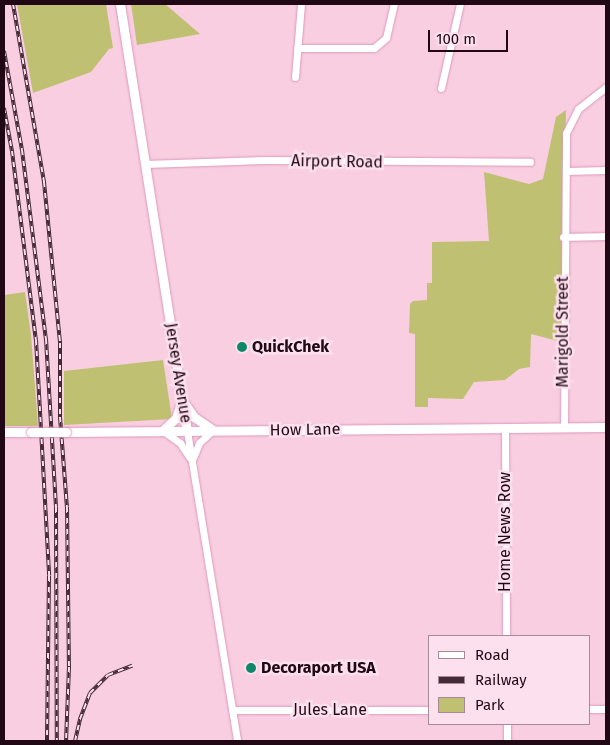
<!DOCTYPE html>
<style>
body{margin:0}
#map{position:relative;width:610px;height:745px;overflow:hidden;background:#f9cee1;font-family:"Fira Sans",sans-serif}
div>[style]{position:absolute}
.green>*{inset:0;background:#bfc072}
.roads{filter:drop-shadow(0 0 1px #dd99ba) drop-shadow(0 0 1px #dd99ba)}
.minor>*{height:7px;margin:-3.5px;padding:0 3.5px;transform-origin:3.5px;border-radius:3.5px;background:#fff}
.major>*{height:9px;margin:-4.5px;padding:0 4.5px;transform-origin:4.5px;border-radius:4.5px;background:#fff}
.rail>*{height:4px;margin-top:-2px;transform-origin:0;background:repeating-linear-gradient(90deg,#fde0ed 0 5.5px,#442937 0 11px);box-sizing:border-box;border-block:1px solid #442937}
.bridges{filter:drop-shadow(0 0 1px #dd99ba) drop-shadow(0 0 1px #dd99ba)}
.major-bridge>*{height:9px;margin:-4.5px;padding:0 4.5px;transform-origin:4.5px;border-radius:4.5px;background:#fff}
.dots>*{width:14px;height:14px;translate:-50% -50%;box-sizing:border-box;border:2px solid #fde0ed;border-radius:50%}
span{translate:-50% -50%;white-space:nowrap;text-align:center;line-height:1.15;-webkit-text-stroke:5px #fde0ed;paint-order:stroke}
.street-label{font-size:16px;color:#200815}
.poi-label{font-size:16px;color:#200815;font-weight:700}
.left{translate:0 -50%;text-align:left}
.frame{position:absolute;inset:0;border:5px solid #200815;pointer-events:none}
.legend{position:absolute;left:428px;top:635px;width:162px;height:90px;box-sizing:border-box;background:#fde0ed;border:1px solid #a58a97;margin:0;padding:6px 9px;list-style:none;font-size:15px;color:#200815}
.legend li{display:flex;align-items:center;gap:10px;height:25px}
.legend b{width:25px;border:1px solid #a58a97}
.scale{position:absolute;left:428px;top:30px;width:80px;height:22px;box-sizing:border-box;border:2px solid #200815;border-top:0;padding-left:6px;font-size:15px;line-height:18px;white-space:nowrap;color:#200815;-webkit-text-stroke:4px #fde0ed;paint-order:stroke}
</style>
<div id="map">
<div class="green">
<i style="clip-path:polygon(17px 4px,106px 4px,113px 48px,109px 49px,91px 72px,33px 93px)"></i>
<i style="clip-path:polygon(131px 4px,165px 4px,200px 34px,137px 45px)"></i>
<i style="clip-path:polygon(566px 110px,562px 342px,531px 334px,530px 367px,519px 369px,505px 380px,474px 382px,463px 399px,428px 398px,428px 407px,415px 407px,415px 334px,409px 333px,410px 304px,413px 301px,427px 300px,427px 283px,432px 283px,432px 242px,489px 241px,484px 172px,529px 184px,543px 179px,556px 117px)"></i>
<i style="clip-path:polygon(25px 292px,31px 335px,38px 426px,4px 426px,4px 295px)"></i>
<i style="clip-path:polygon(163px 360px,172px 419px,64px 425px,64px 371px)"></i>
</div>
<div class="roads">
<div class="minor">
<i style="left:297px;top:48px;width:77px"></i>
<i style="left:374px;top:48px;width:16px;rotate:-40deg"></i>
<i style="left:386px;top:38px;width:35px;rotate:-77deg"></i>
<i style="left:295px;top:77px;width:73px;rotate:-85.3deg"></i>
<i style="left:441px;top:88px;width:86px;rotate:-77.3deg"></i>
<i style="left:145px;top:164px;width:119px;rotate:-1.9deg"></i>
<i style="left:264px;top:160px;width:266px;rotate:0.4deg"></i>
<i style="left:566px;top:171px;width:40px;rotate:-1.4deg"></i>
<i style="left:563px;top:237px;width:43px;rotate:-1.3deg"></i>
<i style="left:564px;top:427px;width:294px;rotate:-89.6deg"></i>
<i style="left:566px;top:133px;width:27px;rotate:-63deg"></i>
<i style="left:578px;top:109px;width:36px;rotate:-38deg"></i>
<i style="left:505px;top:428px;width:208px;rotate:89.7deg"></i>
<i style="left:163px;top:431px;width:21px;rotate:35deg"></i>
<i style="left:180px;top:443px;width:18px;rotate:56deg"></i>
<i style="left:187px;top:431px;width:314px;rotate:80.8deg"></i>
<i style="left:193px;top:458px;width:16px;rotate:-68deg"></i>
<i style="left:199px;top:443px;width:19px;rotate:-43deg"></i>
<i style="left:589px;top:709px;width:17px"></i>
<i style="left:232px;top:710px;width:197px"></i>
<i style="left:507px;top:724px;width:17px;rotate:90deg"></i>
</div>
<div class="major">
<i style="left:120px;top:4px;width:432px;rotate:81.1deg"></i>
<i style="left:185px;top:404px;width:16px;rotate:55deg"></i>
<i style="left:194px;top:417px;width:23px;rotate:34deg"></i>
<i style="left:163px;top:430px;width:18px;rotate:-43deg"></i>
<i style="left:176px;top:418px;width:16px;rotate:-72deg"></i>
<i style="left:4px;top:432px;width:27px"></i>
<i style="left:66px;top:432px;width:540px;rotate:-0.53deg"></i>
</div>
</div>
<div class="rail">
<i style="left:13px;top:4px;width:181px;rotate:80.1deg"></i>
<i style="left:44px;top:182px;width:162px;rotate:84.3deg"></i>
<i style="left:60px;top:343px;width:74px;rotate:90deg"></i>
<i style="left:60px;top:417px;width:90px;rotate:85.6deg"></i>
<i style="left:67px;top:507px;width:160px;rotate:89.3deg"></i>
<i style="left:69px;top:667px;width:74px;rotate:92.3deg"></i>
<i style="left:4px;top:51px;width:101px;rotate:79.7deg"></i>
<i style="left:22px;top:150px;width:191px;rotate:82.8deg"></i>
<i style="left:46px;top:339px;width:168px;rotate:86.6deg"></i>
<i style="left:56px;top:507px;width:234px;rotate:89.8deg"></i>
<i style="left:4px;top:108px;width:44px;rotate:79.5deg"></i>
<i style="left:12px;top:151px;width:191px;rotate:82.8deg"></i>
<i style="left:36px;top:340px;width:236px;rotate:86.8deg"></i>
<i style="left:49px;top:576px;width:165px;rotate:90.7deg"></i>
<i style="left:75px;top:741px;width:23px;rotate:-77deg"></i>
<i style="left:80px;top:719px;width:28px;rotate:-69deg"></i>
<i style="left:90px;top:693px;width:25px;rotate:-45deg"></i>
<i style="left:108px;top:675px;width:26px;rotate:-21deg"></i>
</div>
<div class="bridges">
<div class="major-bridge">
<i style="left:31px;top:432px;width:35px"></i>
</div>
</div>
<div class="dots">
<i style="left:242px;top:347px;background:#0e8768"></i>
<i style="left:251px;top:668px;background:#0e8768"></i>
</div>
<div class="street-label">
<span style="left:337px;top:162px;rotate:1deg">Airport Road</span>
<span style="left:563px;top:332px;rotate:-90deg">Marigold Street</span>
<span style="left:178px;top:373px;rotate:81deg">Jersey Avenue</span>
<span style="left:305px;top:430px;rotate:-1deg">How Lane</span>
<span style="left:505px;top:532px;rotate:-90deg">Home News Row</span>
<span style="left:330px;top:710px">Jules Lane</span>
</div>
<div class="poi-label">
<span class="left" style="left:252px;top:347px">QuickChek</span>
<span class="left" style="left:261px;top:668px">Decoraport USA</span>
</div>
<div class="frame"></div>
<ul class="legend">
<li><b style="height:6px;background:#fff"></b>Road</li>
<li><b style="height:6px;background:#442937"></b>Railway</li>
<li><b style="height:14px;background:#bfc072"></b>Park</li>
</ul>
<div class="scale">100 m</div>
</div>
